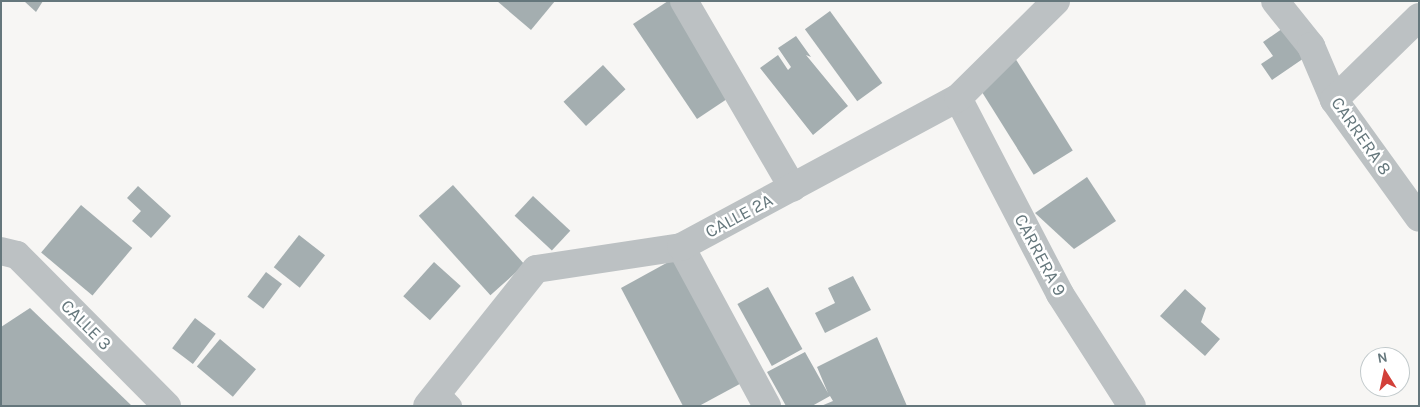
<!DOCTYPE html>
<style>
body{margin:0}
#map{position:relative;width:1420px;height:407px;overflow:hidden;background:#f7f6f4;font-family:Karla,sans-serif}
div>[style]{position:absolute}
.building>*{inset:0;background:#a4aeb0;transform-origin:0 0}
.service>*{height:20px;margin:-10px;padding:0 10px;transform-origin:10px;border-radius:10px;background:#bcc1c3}
.minor>*{height:28px;margin:-14px;padding:0 14px;transform-origin:14px;border-radius:14px;background:#bcc1c3}
.tertiary>*{height:28px;margin:-14px;padding:0 14px;transform-origin:14px;border-radius:14px;background:#bcc1c3}
span{translate:-50% -50%;white-space:nowrap;text-align:center;line-height:1.15;-webkit-text-stroke:5px #fff;paint-order:stroke}
.street-label{font-size:18px;color:#65777c}
.frame{position:absolute;inset:0;border:2px solid #65777c;pointer-events:none}
.north{position:absolute;left:1360px;top:347px;width:50px;height:50px;box-sizing:border-box;background:#fff;border:1px solid #c1c9cb;border-radius:50%;rotate:350deg;font-size:14px;font-weight:700;line-height:20px;text-align:center;color:#65777c}
.north::after{content:'';display:block;margin:auto;width:18px;height:22px;background:#d24039;clip-path:polygon(50% 0,100% 100%,50% 72%,0 100%)}
</style>
<div id="map">
<div class="building">
<i style="clip-path:polygon(24px 1px,43px 1px,36px 12px)"></i>
<i style="clip-path:polygon(497px 1px,555px 1px,531px 30px)"></i>
<i style="clip-path:polygon(668px 1px,675px 1px,736px 93px,697px 119px,633px 24px)"></i>
<i style="left:830px;top:11px;width:89px;height:31px;rotate:54deg"></i>
<i style="clip-path:polygon(1289px 24px,1310px 54px,1272px 80px,1261px 64px,1273px 56px,1263px 42px)"></i>
<i style="clip-path:polygon(796px 36px,811px 57px,806px 55px,848px 106px,813px 135px,760px 68px,778px 55px,788px 70px,791px 67px,778px 48px)"></i>
<i style="left:1015px;top:58px;width:109px;height:46px;rotate:58deg"></i>
<i style="left:603px;top:65px;width:33px;height:54px;rotate:47deg"></i>
<i style="clip-path:polygon(1087px 177px,1116px 221px,1074px 249px,1035px 213px)"></i>
<i style="left:453px;top:185px;width:107px;height:46px;rotate:48deg"></i>
<i style="clip-path:polygon(138px 186px,171px 216px,151px 238px,132px 221px,141px 211px,127px 198px)"></i>
<i style="left:533px;top:196px;width:51px;height:27px;rotate:43deg"></i>
<i style="left:81px;top:205px;width:67px;height:62px;rotate:40deg"></i>
<i style="left:299px;top:235px;width:33px;height:41px;rotate:38deg"></i>
<i style="clip-path:polygon(681px 255px,749px 379px,699px 406px,683px 406px,621px 288px)"></i>
<i style="left:434px;top:262px;width:36px;height:46px;rotate:42deg"></i>
<i style="left:266px;top:272px;width:20px;height:31px;rotate:37deg"></i>
<i style="clip-path:polygon(853px 276px,871px 310px,825px 333px,815px 313px,835px 303px,828px 288px)"></i>
<i style="left:768px;top:287px;width:71px;height:35px;rotate:61deg"></i>
<i style="clip-path:polygon(1185px 289px,1206px 308px,1201px 322px,1220px 339px,1205px 356px,1160px 316px)"></i>
<i style="clip-path:polygon(30px 308px,132px 406px,1px 406px,1px 327px)"></i>
<i style="left:195px;top:318px;width:26px;height:38px;rotate:37deg"></i>
<i style="clip-path:polygon(877px 337px,907px 406px,821px 406px,833px 401px,830px 396px,812px 406px,786px 406px,767px 372px,805px 352px,828px 393px,817px 367px)"></i>
<i style="left:220px;top:339px;width:47px;height:36px;rotate:40deg"></i>
</div>
<div class="service">
<i style="left:440px;top:393px;width:18px;rotate:47deg"></i>
</div>
<div class="minor">
<i style="left:684px;top:1px;width:216px;rotate:59.8deg"></i>
<i style="left:1275px;top:1px;width:58px;rotate:51.3deg"></i>
<i style="left:1311px;top:46px;width:59px;rotate:66.9deg"></i>
<i style="left:1334px;top:100px;width:145px;rotate:54.2deg"></i>
<i style="left:958px;top:98px;width:221px;rotate:62.5deg"></i>
<i style="left:1060px;top:294px;width:133px;rotate:57.3deg"></i>
<i style="left:1334px;top:100px;width:119px;rotate:-44.3deg"></i>
<i style="left:681px;top:247px;width:181px;rotate:61.6deg"></i>
<i style="left:427px;top:406px;width:175px;rotate:-51.5deg"></i>
<i style="left:536px;top:269px;width:147px;rotate:-8.6deg"></i>
<i style="left:681px;top:247px;width:315px;rotate:-28.3deg"></i>
<i style="left:958px;top:98px;width:138px;rotate:-44.7deg"></i>
</div>
<div class="tertiary">
<i style="left:1px;top:251px;width:16px;rotate:14deg"></i>
<i style="left:17px;top:255px;width:213px;rotate:45.2deg"></i>
</div>
<div class="street-label">
<span style="left:1361px;top:136px;rotate:55deg">CARRERA 8</span>
<span style="left:739px;top:216px;rotate:-28deg">CALLE 2A</span>
<span style="left:1040px;top:255px;rotate:62deg">CARRERA 9</span>
<span style="left:86px;top:325px;rotate:45deg">CALLE 3</span>
</div>
<div class="frame"></div>
<div class="north">N</div>
</div>
